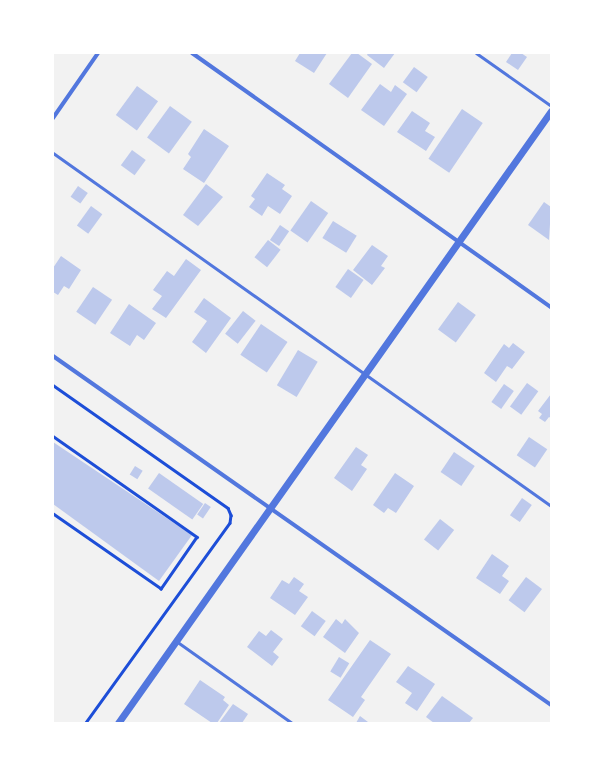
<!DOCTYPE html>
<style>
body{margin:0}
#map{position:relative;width:604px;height:776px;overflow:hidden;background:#f2f2f2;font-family:"PT Sans",sans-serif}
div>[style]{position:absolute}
.building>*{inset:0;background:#bdc9ec;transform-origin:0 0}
.path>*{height:2.5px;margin:-1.25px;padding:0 1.25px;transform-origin:1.25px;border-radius:1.25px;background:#1d4ed8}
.service>*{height:3px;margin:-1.5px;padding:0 1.5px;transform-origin:1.5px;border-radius:1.5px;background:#5277de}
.minor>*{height:4px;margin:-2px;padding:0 2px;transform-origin:2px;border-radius:2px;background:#5277de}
.tertiary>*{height:7px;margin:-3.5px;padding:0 3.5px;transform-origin:3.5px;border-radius:3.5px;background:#5277de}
span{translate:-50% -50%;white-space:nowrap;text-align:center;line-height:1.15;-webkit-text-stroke:3.5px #fff;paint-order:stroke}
.frame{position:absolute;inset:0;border:54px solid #fff;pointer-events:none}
</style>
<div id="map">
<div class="building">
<i style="clip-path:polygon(300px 53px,327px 53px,314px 73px,295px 61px)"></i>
<i style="clip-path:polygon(352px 53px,357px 53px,372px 64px,348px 98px,329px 84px)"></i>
<i style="clip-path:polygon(368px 53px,395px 53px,384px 68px,367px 55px)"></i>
<i style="clip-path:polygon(512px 53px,521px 53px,527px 57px,518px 70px,506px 62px)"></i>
<i style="left:414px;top:67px;width:17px;height:19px;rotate:36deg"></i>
<i style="clip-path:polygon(380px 84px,391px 92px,395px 85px,407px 94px,384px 126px,361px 110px)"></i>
<i style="left:137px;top:86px;width:26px;height:36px;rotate:36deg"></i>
<i style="left:170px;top:106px;width:27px;height:39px;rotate:36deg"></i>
<i style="left:462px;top:109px;width:25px;height:60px;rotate:34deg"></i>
<i style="clip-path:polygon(412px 111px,430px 123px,425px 131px,435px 137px,426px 151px,397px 132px)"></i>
<i style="clip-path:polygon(204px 129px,229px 146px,204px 183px,183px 169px,191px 157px,188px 154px)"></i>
<i style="left:132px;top:150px;width:17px;height:19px;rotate:36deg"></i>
<i style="clip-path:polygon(267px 173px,285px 185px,282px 189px,292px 196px,280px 214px,268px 206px,262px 216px,249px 207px,255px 199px,251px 196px)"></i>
<i style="clip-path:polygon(206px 184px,223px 197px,198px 226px,183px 215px)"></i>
<i style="left:78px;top:186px;width:12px;height:13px;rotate:35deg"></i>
<i style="left:311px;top:201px;width:21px;height:36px;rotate:35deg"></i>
<i style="clip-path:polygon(544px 202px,551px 207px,549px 240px,528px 225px)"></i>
<i style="left:91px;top:206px;width:14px;height:24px;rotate:36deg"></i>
<i style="left:333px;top:221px;width:28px;height:20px;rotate:32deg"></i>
<i style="left:280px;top:225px;width:11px;height:18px;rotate:34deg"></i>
<i style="left:268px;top:240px;width:16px;height:22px;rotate:38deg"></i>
<i style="clip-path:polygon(372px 245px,388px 256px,381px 266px,385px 268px,372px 285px,353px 270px)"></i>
<i style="clip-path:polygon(61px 256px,81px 270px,69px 289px,64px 286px,58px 295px,53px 292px,53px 268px)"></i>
<i style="clip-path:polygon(186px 259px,201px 270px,166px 318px,152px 309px,162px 296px,153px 290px,167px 271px,174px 276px)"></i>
<i style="left:348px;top:269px;width:19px;height:22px;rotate:35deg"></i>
<i style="left:93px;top:287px;width:23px;height:30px;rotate:34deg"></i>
<i style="clip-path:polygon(204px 298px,231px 318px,206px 353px,192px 342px,207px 321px,194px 312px)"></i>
<i style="left:458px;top:302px;width:22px;height:34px;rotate:36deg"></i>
<i style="clip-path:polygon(129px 304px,156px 323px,144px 340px,137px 335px,130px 346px,110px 333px)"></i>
<i style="left:243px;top:311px;width:16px;height:29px;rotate:38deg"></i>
<i style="left:261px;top:324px;width:32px;height:37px;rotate:34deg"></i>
<i style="clip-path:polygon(513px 343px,525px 352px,512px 369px,507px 366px,496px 382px,484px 373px,504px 344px,509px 348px)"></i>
<i style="left:298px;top:350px;width:23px;height:41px;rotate:31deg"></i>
<i style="left:527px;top:383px;width:14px;height:29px;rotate:36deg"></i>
<i style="left:504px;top:384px;width:12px;height:22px;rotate:35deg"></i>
<i style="clip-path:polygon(551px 394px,551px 418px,549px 417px,545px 422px,539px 418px,542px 414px,538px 411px)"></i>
<i style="left:529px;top:437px;width:22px;height:22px;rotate:34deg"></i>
<i style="clip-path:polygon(53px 442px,192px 535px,159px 581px,53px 504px)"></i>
<i style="clip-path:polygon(356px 447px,368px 455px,361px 465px,367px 469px,352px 491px,334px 478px)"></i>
<i style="left:454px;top:452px;width:25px;height:24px;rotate:34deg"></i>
<i style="left:135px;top:466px;width:9px;height:10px;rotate:32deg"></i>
<i style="left:159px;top:473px;width:54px;height:19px;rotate:35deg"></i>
<i style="clip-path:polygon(395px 473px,414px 486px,396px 513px,388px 508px,384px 513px,373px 505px)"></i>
<i style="left:522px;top:498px;width:12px;height:21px;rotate:35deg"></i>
<i style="left:205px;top:503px;width:7px;height:14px;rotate:34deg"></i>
<i style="left:440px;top:519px;width:18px;height:26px;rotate:38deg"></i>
<i style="clip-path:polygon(492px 554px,509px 566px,502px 576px,509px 581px,500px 594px,476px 578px)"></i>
<i style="clip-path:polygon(294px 577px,304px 584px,299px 591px,308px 597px,295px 615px,270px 598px,282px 580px,289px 584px)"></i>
<i style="left:526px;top:577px;width:20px;height:29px;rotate:37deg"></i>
<i style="left:312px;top:611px;width:17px;height:19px;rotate:36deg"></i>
<i style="clip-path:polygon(336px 619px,342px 624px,345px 619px,359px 633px,345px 653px,323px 637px)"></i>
<i style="clip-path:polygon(271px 630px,283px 639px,273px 652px,279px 657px,272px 666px,247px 647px,259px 631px,266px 636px)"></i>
<i style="clip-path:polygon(370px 640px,391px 654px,361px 697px,365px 700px,353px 717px,328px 700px)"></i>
<i style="left:339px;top:657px;width:12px;height:17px;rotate:31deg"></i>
<i style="clip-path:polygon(408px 666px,435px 684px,417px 711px,405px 703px,412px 693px,396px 682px)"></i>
<i style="clip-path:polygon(200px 680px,225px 697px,223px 700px,229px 705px,217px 723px,212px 723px,184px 704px)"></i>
<i style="clip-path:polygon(442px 696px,473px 718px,469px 723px,434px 723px,426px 717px)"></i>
<i style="clip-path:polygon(233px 704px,248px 714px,242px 723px,219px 723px)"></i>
<i style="clip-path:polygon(360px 716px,368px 722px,372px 723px,356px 723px)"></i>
</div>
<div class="path">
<i style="left:53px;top:385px;width:214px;rotate:35.1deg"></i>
<i style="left:228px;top:508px;width:8px;rotate:67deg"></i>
<i style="left:231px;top:515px;width:8px;rotate:97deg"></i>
<i style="left:230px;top:523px;width:246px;rotate:125.8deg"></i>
<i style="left:53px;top:436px;width:176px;rotate:35deg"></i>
<i style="left:197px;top:537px;width:63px;rotate:124.7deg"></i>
<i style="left:161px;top:589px;width:131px;rotate:-145.2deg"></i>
</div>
<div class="service">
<i style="left:476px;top:53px;width:92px;rotate:35.2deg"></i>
<i style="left:53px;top:153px;width:610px;rotate:35.33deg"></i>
<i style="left:176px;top:641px;width:142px;rotate:35.3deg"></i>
</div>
<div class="minor">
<i style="left:192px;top:53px;width:440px;rotate:35.3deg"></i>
<i style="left:53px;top:118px;width:79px;rotate:-55.3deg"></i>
<i style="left:53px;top:356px;width:608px;rotate:35.02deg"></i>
</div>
<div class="tertiary">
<i style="left:118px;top:723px;width:750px;rotate:-54.72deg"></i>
</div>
<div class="frame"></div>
</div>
